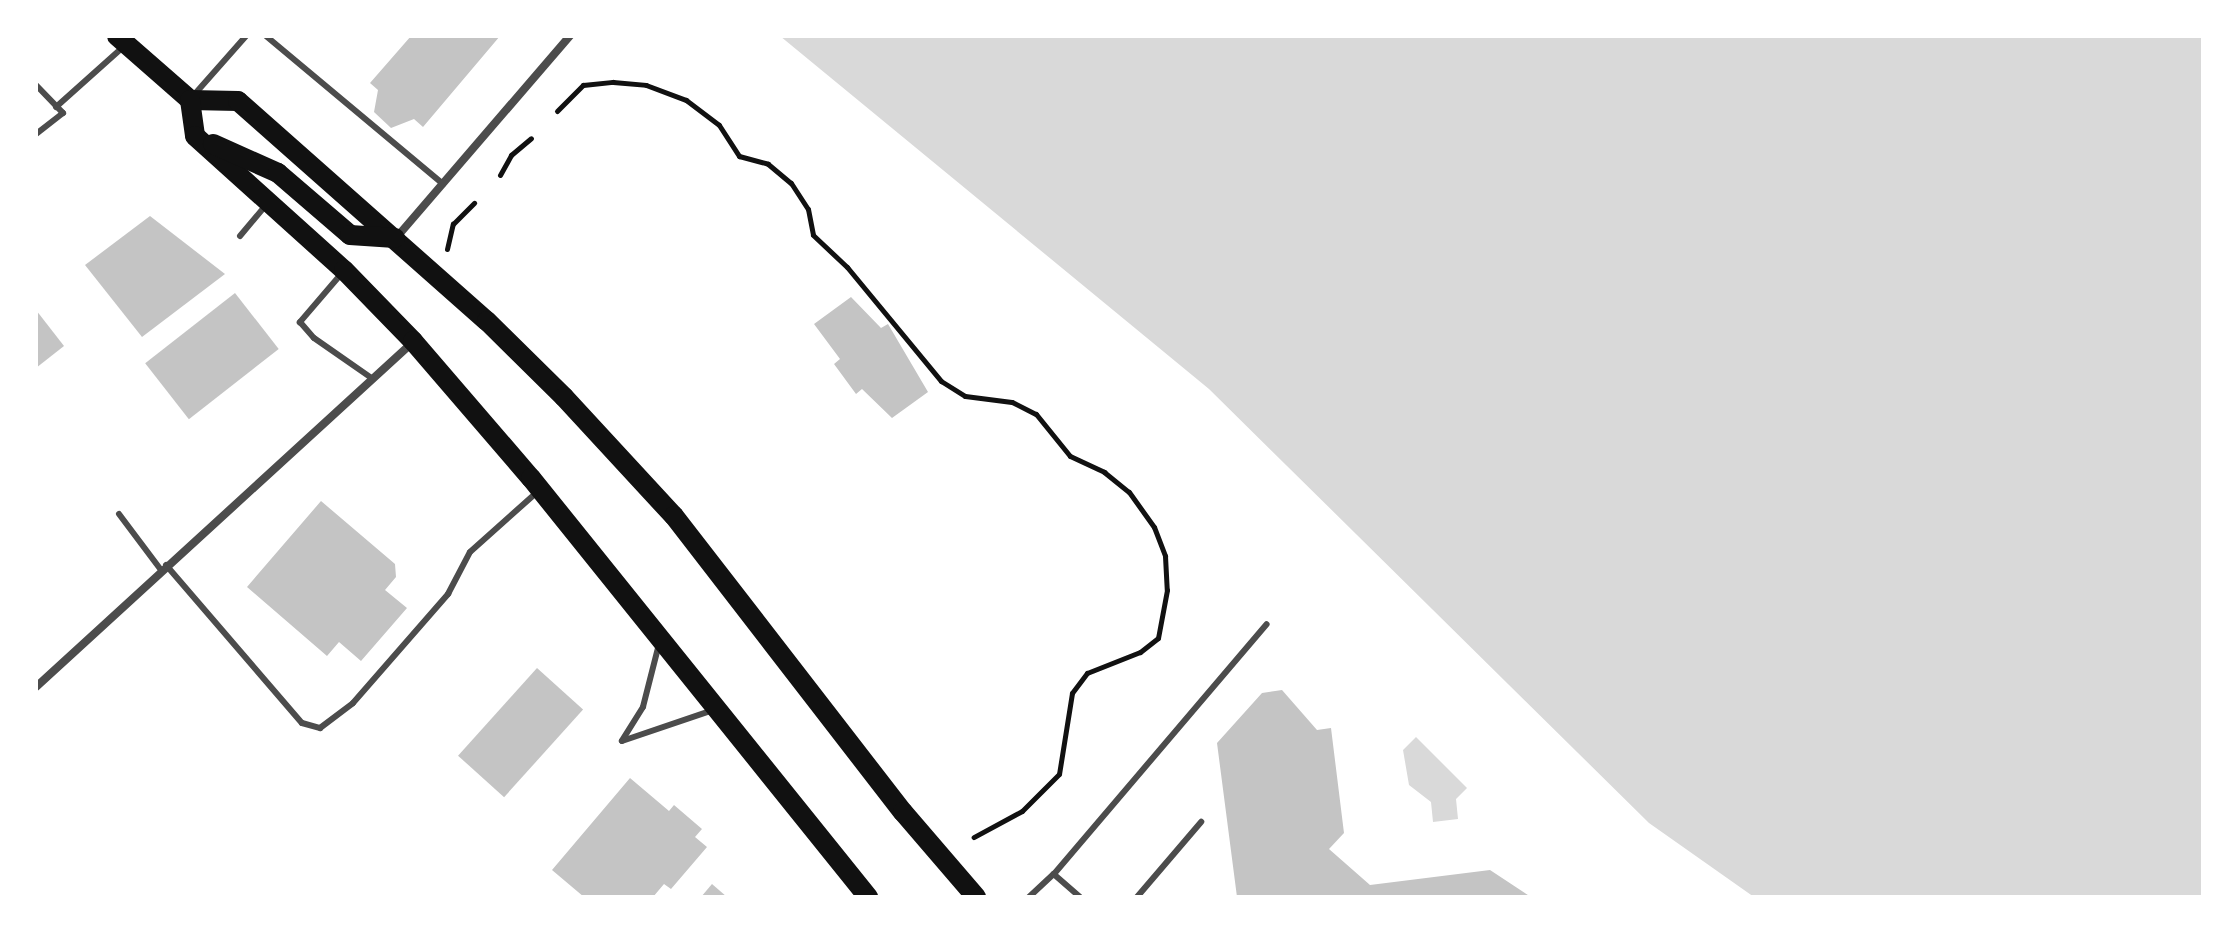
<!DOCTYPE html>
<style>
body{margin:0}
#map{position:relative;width:2239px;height:933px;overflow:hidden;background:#fff;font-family:Montserrat,sans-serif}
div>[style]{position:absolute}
.water>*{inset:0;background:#d9d9d9}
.building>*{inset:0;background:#c4c4c4;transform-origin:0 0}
.path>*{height:5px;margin:-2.5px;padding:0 2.5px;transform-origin:2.5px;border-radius:2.5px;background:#111}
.service>*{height:6px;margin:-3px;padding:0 3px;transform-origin:3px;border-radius:3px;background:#4c4c4c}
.minor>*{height:8px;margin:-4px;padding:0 4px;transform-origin:4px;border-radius:4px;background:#4c4c4c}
.primary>*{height:20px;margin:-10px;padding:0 10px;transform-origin:10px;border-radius:10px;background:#111}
span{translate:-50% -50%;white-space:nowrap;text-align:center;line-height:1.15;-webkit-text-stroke:6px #fff;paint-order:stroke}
.frame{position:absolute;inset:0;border:38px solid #fff;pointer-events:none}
</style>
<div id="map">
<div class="water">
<i style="clip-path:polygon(780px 36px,2203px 36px,2203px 897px,1754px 897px,1649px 823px,1209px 389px)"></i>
<i style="clip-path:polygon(1416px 737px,1467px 788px,1456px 799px,1458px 819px,1433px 822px,1431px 802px,1409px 785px,1403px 750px)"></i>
</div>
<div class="building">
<i style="clip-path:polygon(411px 36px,500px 36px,423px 127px,414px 119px,391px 128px,374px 112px,378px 90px,370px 83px)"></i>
<i style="clip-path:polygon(150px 216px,225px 274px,142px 337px,85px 265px)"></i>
<i style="left:235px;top:293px;width:71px;height:114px;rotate:52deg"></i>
<i style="clip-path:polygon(851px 297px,881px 328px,888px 324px,928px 392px,892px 418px,862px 389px,856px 394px,834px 364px,840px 359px,814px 324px)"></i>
<i style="clip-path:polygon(36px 310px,64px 346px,36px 368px)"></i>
<i style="clip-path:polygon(321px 501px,395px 564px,396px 577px,385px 590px,407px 608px,361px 661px,339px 642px,327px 656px,247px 587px)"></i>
<i style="left:537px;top:668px;width:62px;height:118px;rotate:42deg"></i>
<i style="clip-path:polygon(1282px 690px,1317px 730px,1331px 728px,1344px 833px,1329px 849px,1370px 885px,1490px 870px,1531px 897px,1237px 897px,1217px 743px,1262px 693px)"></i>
<i style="clip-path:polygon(630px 778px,669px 811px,674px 805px,702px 829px,695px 837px,707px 847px,671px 889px,664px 884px,653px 897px,584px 897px,552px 870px)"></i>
<i style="clip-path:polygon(712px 884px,727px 897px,701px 897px)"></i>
</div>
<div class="path">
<i style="left:557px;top:111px;width:37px;rotate:-45deg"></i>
<i style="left:583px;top:85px;width:30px;rotate:-6deg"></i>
<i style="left:613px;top:82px;width:33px;rotate:5deg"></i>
<i style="left:646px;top:85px;width:43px;rotate:20.6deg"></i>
<i style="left:686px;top:100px;width:41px;rotate:37.1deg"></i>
<i style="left:719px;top:125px;width:37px;rotate:57deg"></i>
<i style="left:739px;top:156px;width:30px;rotate:15deg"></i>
<i style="left:768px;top:164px;width:30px;rotate:40deg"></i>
<i style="left:791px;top:183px;width:31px;rotate:57deg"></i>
<i style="left:808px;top:209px;width:26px;rotate:79deg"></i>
<i style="left:813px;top:235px;width:47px;rotate:43.3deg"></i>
<i style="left:847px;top:267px;width:148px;rotate:50.5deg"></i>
<i style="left:941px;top:381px;width:28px;rotate:32deg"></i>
<i style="left:965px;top:396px;width:47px;rotate:7.3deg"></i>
<i style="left:1012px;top:402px;width:27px;rotate:27deg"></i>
<i style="left:1036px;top:414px;width:54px;rotate:51deg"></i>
<i style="left:1070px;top:456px;width:38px;rotate:25deg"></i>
<i style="left:1104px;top:472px;width:32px;rotate:39deg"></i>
<i style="left:1129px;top:492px;width:43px;rotate:54.5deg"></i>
<i style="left:1154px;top:527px;width:31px;rotate:69deg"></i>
<i style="left:1165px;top:556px;width:34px;rotate:87deg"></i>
<i style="left:1167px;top:590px;width:49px;rotate:100.6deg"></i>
<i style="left:1158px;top:638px;width:23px;rotate:142deg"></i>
<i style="left:1140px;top:652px;width:57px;rotate:158.4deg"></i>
<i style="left:1087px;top:673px;width:25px;rotate:127deg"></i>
<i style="left:1072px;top:693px;width:82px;rotate:99.1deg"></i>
<i style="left:1059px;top:774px;width:52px;rotate:135deg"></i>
<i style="left:1022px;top:811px;width:55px;rotate:151.6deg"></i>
<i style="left:500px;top:175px;width:23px;rotate:-61deg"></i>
<i style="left:511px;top:155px;width:26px;rotate:-40deg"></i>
<i style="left:447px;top:249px;width:26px;rotate:-77deg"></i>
<i style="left:453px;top:224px;width:30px;rotate:-45deg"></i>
</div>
<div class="service">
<i style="left:266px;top:36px;width:231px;rotate:39.9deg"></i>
<i style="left:36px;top:85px;width:39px;rotate:46deg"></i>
<i style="left:63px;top:113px;width:34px;rotate:142deg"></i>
<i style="left:193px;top:96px;width:80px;rotate:-48.5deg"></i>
<i style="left:56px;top:107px;width:90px;rotate:-41.8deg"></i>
<i style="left:240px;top:236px;width:40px;rotate:-50deg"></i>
<i style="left:342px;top:273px;width:65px;rotate:130.6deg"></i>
<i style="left:300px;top:322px;width:21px;rotate:49deg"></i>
<i style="left:314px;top:338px;width:72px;rotate:34.8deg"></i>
<i style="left:119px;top:514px;width:70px;rotate:53.1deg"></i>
<i style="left:166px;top:565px;width:208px;rotate:49.3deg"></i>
<i style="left:302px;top:723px;width:19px;rotate:16deg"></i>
<i style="left:320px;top:728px;width:41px;rotate:-37.1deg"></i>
<i style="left:353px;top:703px;width:145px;rotate:-48.9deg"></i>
<i style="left:448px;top:594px;width:47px;rotate:-62.4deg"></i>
<i style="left:470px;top:552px;width:89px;rotate:-41.8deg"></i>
<i style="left:659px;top:644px;width:65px;rotate:104.3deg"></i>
<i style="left:643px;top:707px;width:40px;rotate:122deg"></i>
<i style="left:622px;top:741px;width:96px;rotate:-18.8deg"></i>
<i style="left:1029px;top:897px;width:34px;rotate:-43deg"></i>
<i style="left:1080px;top:897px;width:35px;rotate:-139deg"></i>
<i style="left:1054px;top:874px;width:328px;rotate:-49.6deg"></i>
<i style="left:1137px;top:897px;width:99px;rotate:-49.5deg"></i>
</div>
<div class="minor">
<i style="left:396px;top:238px;width:267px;rotate:-49.3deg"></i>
<i style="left:36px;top:687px;width:511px;rotate:-42.46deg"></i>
</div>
<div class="primary">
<i style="left:117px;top:36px;width:97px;rotate:41.2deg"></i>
<i style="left:190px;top:100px;width:48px;rotate:1.2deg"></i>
<i style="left:238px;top:101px;width:332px;rotate:41.5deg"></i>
<i style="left:487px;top:321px;width:108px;rotate:44.6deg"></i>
<i style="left:564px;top:397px;width:162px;rotate:47.3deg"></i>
<i style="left:674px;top:516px;width:374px;rotate:52.3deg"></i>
<i style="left:903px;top:812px;width:112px;rotate:49.3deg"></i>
<i style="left:190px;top:100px;width:36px;rotate:82deg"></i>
<i style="left:195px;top:136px;width:200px;rotate:42deg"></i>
<i style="left:344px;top:270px;width:99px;rotate:45.8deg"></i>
<i style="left:413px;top:341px;width:181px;rotate:49.3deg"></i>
<i style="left:531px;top:478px;width:538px;rotate:51.19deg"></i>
<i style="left:213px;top:144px;width:71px;rotate:24deg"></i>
<i style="left:278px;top:173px;width:95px;rotate:40.7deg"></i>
<i style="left:350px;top:235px;width:45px;rotate:3.8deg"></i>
</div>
<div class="frame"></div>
</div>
